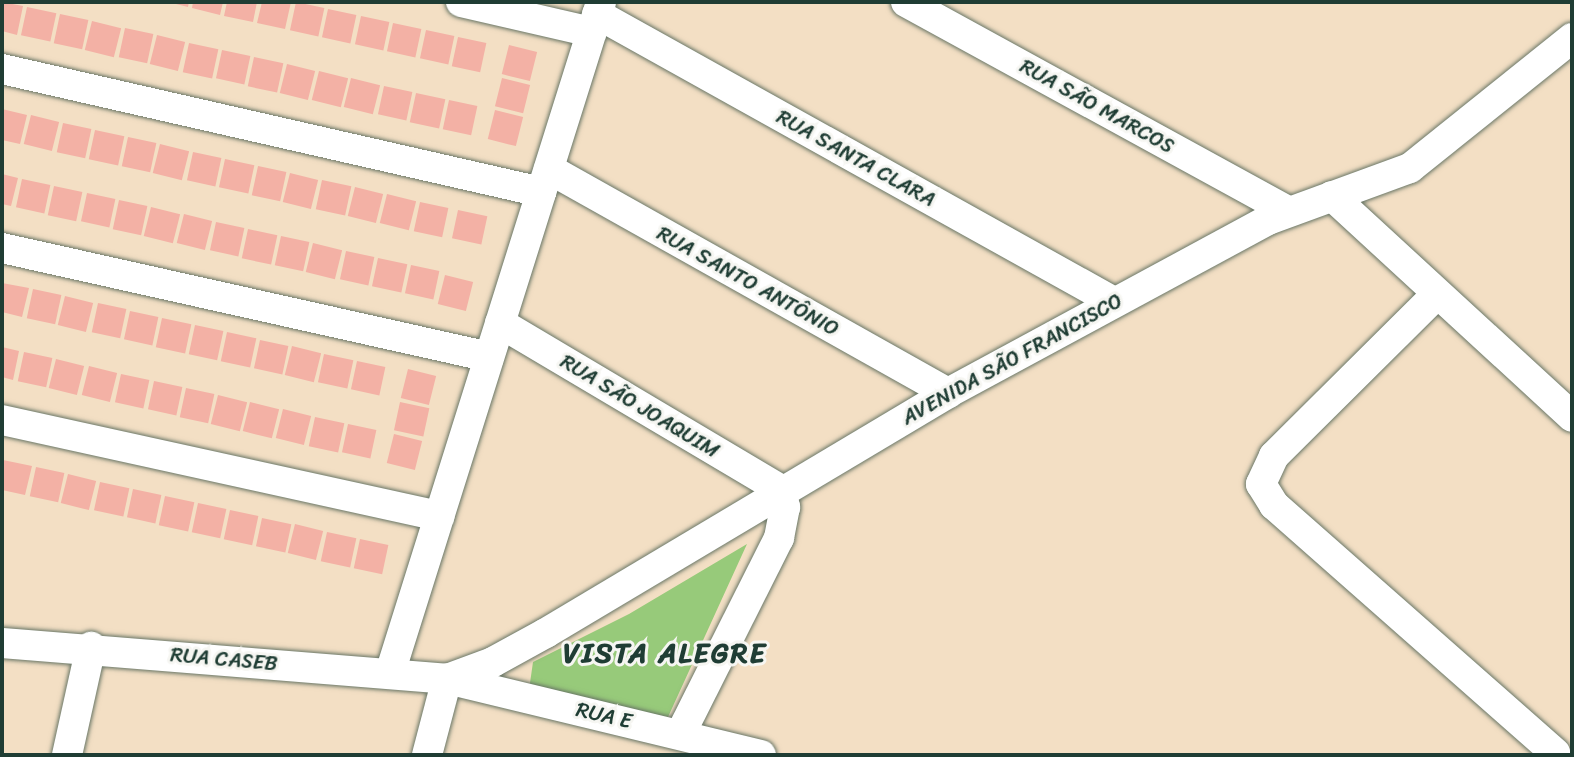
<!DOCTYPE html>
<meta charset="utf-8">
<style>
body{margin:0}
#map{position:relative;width:1574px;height:757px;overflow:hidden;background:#f3dfc4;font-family:Sriracha,sans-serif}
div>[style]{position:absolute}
.green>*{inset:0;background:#97ca7a}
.building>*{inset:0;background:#f3b1a5;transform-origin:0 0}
.roads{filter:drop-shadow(0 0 2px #697666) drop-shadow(0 0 2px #697666)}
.minor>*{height:30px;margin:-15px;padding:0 15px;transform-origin:15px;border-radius:15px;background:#fff}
span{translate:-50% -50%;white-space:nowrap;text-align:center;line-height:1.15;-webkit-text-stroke:6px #f6f6f2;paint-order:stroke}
.street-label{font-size:21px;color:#1f3d34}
.district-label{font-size:28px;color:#1f3d34;font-weight:700;letter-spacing:2px}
.frame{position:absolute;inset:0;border:4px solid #1f3d34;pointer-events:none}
</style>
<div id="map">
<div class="green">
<i style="clip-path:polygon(747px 544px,668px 717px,529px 690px,533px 662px,629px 614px)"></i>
</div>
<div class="building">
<i style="clip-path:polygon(2px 2px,23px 6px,17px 35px,2px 31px)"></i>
<i style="clip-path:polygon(168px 2px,189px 2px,188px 7px)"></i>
<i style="clip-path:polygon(193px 2px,223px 2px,220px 15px,192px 8px)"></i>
<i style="clip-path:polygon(227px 2px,257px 2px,253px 22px,224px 16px)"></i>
<i style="clip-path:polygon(262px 2px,291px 2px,285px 29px,257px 23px)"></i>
<i style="left:296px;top:2px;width:29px;height:29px;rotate:12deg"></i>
<i style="left:27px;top:7px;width:30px;height:29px;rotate:12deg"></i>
<i style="left:328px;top:9px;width:29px;height:29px;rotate:12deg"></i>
<i style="left:60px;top:14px;width:29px;height:30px;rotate:12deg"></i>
<i style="left:361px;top:16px;width:29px;height:29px;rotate:12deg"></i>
<i style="left:92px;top:21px;width:30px;height:30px;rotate:14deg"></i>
<i style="left:393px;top:23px;width:29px;height:29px;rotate:12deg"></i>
<i style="left:125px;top:28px;width:29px;height:30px;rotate:12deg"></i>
<i style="left:426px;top:30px;width:29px;height:29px;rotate:12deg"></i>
<i style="left:157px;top:35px;width:29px;height:30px;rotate:14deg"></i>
<i style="left:458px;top:37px;width:29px;height:30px;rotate:12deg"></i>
<i style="left:189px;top:43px;width:30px;height:30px;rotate:12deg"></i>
<i style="left:509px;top:45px;width:29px;height:30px;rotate:14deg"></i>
<i style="left:222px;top:50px;width:29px;height:29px;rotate:12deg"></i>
<i style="left:254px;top:57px;width:30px;height:30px;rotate:12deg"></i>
<i style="left:287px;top:64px;width:29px;height:30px;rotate:14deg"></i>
<i style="left:319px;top:71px;width:30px;height:30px;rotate:14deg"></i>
<i style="left:351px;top:78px;width:30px;height:30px;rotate:14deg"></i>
<i style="left:502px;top:78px;width:29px;height:29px;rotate:14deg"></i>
<i style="left:384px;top:86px;width:29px;height:29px;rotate:12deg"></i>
<i style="left:416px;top:93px;width:30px;height:30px;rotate:12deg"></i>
<i style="left:449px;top:100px;width:29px;height:30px;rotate:12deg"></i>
<i style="clip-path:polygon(2px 109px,27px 115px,20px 144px,2px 140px)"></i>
<i style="left:495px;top:110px;width:29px;height:30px;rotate:14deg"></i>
<i style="left:31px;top:115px;width:29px;height:30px;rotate:14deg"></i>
<i style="left:63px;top:123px;width:29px;height:30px;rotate:12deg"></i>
<i style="left:95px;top:130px;width:30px;height:30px;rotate:12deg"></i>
<i style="left:128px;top:137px;width:29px;height:30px;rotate:12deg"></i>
<i style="left:160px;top:144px;width:30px;height:30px;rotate:14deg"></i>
<i style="left:193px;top:152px;width:29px;height:29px;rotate:12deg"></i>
<i style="left:225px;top:159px;width:30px;height:29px;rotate:12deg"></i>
<i style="left:258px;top:166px;width:29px;height:30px;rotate:12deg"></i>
<i style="left:290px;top:173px;width:29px;height:30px;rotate:14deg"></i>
<i style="clip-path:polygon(2px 174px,18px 178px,11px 206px,2px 204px)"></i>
<i style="left:22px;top:179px;width:29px;height:29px;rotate:12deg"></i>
<i style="left:322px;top:180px;width:30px;height:30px;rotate:12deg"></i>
<i style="left:54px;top:186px;width:29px;height:30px;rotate:12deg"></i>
<i style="left:355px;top:187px;width:29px;height:30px;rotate:14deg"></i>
<i style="left:87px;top:193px;width:29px;height:29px;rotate:12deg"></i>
<i style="left:387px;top:194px;width:30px;height:30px;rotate:14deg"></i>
<i style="left:119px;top:200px;width:29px;height:30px;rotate:12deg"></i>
<i style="left:420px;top:202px;width:29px;height:30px;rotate:12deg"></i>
<i style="left:151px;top:207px;width:30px;height:30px;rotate:14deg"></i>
<i style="left:458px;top:210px;width:30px;height:29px;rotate:12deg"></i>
<i style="left:184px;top:214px;width:29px;height:30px;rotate:14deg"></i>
<i style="left:216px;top:222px;width:29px;height:29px;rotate:12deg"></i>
<i style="left:248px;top:229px;width:30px;height:30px;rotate:12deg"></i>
<i style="left:281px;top:236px;width:29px;height:30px;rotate:12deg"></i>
<i style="left:313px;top:243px;width:30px;height:30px;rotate:14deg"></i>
<i style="left:346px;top:251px;width:29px;height:29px;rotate:12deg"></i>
<i style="left:378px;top:258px;width:30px;height:29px;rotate:12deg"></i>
<i style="left:411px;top:265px;width:29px;height:29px;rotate:12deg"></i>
<i style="left:445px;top:275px;width:29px;height:30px;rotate:14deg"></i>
<i style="clip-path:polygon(2px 283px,29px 288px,22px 317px,2px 312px)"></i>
<i style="left:33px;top:289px;width:29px;height:30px;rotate:12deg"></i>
<i style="left:65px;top:296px;width:29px;height:30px;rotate:14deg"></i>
<i style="left:98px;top:303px;width:29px;height:30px;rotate:12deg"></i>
<i style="left:130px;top:311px;width:29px;height:29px;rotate:12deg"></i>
<i style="left:162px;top:318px;width:30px;height:30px;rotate:12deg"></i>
<i style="left:195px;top:325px;width:29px;height:30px;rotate:12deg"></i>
<i style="left:227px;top:332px;width:30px;height:30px;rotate:12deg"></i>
<i style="left:260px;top:340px;width:29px;height:29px;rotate:12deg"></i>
<i style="left:292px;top:346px;width:30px;height:30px;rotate:14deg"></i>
<i style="clip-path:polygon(2px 347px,19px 351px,13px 380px,2px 377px)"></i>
<i style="left:24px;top:352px;width:29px;height:30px;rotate:12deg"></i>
<i style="left:324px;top:354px;width:30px;height:29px;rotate:12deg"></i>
<i style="left:56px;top:359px;width:29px;height:30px;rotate:14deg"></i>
<i style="left:357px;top:361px;width:29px;height:29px;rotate:12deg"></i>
<i style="left:89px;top:366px;width:29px;height:30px;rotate:14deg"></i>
<i style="left:408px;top:369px;width:29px;height:30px;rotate:14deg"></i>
<i style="left:121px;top:374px;width:29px;height:29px;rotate:12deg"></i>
<i style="left:154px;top:381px;width:29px;height:29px;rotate:12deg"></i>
<i style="left:186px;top:388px;width:29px;height:30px;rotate:12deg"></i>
<i style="left:218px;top:395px;width:30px;height:30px;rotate:14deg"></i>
<i style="left:250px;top:402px;width:30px;height:30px;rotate:14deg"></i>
<i style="left:400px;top:402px;width:30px;height:29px;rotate:12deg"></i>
<i style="left:283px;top:409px;width:29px;height:30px;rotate:14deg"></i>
<i style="left:315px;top:417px;width:30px;height:30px;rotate:12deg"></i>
<i style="left:348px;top:424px;width:29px;height:29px;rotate:12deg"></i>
<i style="left:394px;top:434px;width:29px;height:30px;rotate:14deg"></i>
<i style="clip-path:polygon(3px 460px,32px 466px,25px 495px,2px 490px)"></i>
<i style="left:36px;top:467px;width:29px;height:30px;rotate:12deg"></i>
<i style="left:68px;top:474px;width:29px;height:30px;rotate:14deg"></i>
<i style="left:100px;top:482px;width:30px;height:29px;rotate:12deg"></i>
<i style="left:133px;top:489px;width:29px;height:29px;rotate:12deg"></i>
<i style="left:165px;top:496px;width:30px;height:30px;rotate:12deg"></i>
<i style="left:198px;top:503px;width:29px;height:30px;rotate:12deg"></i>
<i style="left:230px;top:510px;width:29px;height:30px;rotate:12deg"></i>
<i style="left:262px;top:518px;width:30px;height:29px;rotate:12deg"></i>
<i style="left:295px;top:524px;width:29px;height:30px;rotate:14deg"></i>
<i style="left:327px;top:532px;width:30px;height:30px;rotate:12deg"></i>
<i style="left:360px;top:539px;width:29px;height:30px;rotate:12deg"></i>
</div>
<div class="roads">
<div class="minor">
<i style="left:461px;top:2px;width:134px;rotate:12.9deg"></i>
<i style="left:906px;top:2px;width:435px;rotate:28.7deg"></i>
<i style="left:597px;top:14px;width:592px;rotate:29.12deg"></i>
<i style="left:2px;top:69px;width:553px;rotate:12.85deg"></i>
<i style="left:549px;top:169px;width:458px;rotate:29.3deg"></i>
<i style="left:1332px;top:196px;width:326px;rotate:42.6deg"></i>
<i style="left:2px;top:248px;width:499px;rotate:12.6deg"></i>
<i style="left:1437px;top:294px;width:230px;rotate:135.2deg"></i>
<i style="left:1274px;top:456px;width:31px;rotate:115deg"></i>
<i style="left:1261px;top:484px;width:25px;rotate:58deg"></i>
<i style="left:1274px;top:505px;width:375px;rotate:41.4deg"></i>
<i style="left:500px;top:323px;width:326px;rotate:30.7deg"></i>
<i style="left:780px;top:489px;width:19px;rotate:74deg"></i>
<i style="left:785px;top:507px;width:32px;rotate:101deg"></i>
<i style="left:779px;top:538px;width:218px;rotate:116.7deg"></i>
<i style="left:2px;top:420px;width:448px;rotate:12.4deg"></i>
<i style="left:2px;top:643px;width:446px;rotate:4.6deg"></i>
<i style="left:447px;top:679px;width:323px;rotate:13.6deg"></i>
<i style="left:390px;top:673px;width:703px;rotate:-72.54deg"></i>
<i style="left:447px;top:679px;width:49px;rotate:-20.3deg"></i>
<i style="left:493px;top:662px;width:60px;rotate:-28.7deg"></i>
<i style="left:546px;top:633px;width:468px;rotate:-30.8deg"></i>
<i style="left:948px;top:393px;width:364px;rotate:-28.4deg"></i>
<i style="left:1268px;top:220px;width:151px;rotate:-20.1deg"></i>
<i style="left:1410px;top:168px;width:208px;rotate:-38.7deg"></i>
<i style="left:67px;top:755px;width:111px;rotate:-77.5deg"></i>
<i style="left:427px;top:755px;width:79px;rotate:-75.3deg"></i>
</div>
</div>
<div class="street-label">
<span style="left:1097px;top:106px;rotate:29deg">RUA SÃO MARCOS</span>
<span style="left:856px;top:158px;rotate:29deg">RUA SANTA CLARA</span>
<span style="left:748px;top:281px;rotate:29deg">RUA SANTO ANTÔNIO</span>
<span style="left:1012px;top:359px;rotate:-29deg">AVENIDA SÃO FRANCISCO</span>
<span style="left:640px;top:406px;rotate:31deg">RUA SÃO JOAQUIM</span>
<span style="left:224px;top:659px;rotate:5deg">RUA CASEB</span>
<span style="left:604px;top:715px;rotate:13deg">RUA E</span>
</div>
<div class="district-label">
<span style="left:665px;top:653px">VISTA ALEGRE</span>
</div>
<div class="frame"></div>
</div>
